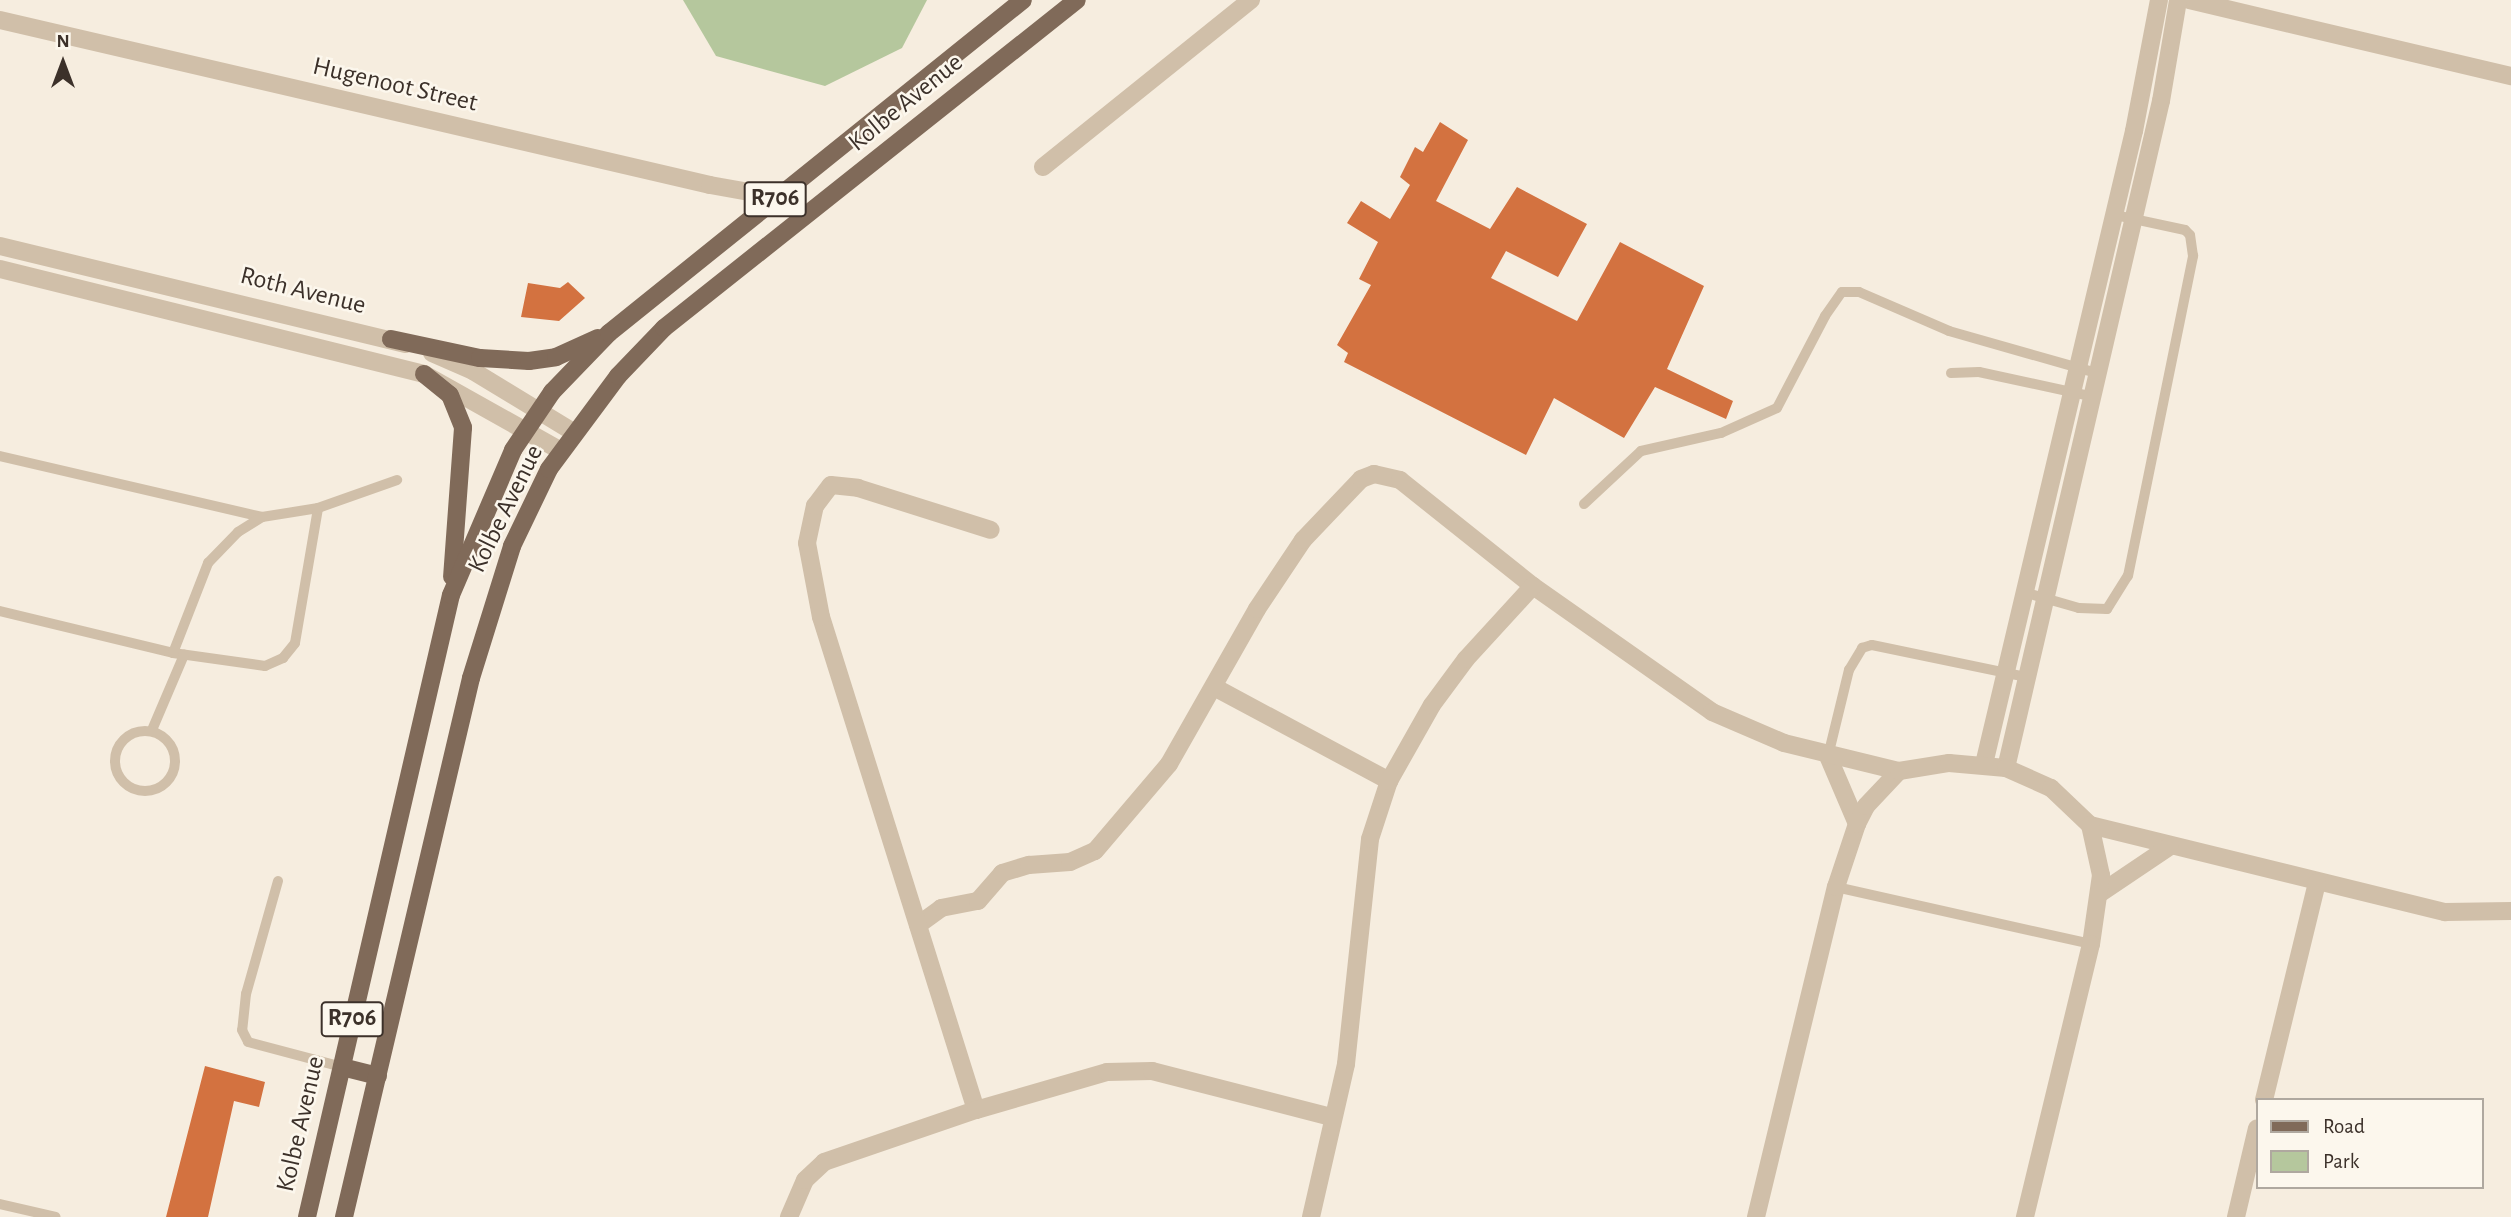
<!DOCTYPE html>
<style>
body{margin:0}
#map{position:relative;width:2511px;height:1217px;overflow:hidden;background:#f6eddf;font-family:"Alegreya Sans",sans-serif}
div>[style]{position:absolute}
.green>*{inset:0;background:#b5c79d}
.building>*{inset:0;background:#d37240}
.service>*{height:10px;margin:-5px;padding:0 5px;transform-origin:5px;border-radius:5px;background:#d0bfa9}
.service>.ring{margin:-5px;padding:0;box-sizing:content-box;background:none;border:10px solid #d0bfa9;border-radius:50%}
.minor>*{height:18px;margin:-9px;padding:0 9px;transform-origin:9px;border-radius:9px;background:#d0bfa9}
.tertiary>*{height:18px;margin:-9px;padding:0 9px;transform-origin:9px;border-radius:9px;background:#d0bfa9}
.primary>*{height:18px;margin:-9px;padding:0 9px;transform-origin:9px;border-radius:9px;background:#806a59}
span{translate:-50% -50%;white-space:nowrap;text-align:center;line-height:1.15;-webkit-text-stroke:5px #fcf7ed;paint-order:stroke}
.shield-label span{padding:2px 5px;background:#fcf7ed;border:2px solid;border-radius:5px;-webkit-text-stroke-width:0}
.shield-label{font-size:24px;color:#3c312a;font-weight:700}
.street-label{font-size:26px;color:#3c312a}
.legend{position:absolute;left:2256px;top:1098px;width:228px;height:91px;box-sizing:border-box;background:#fcf7ed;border:2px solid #afa89f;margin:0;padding:9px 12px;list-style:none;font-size:21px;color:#3c312a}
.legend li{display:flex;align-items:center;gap:14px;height:35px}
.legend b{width:35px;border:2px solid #afa89f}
.north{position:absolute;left:28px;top:28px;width:70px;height:70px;-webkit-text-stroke:5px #fcf7ed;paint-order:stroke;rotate:0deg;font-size:19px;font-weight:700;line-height:28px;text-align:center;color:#3c312a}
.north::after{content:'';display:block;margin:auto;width:24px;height:32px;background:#3c312a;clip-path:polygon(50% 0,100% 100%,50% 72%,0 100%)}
</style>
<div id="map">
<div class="green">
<i style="clip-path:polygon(683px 0,927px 0,902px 48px,825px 86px,716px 56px)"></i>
</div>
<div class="building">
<i style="clip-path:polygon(1440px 122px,1468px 140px,1436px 201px,1490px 229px,1517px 187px,1587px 224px,1558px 277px,1506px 251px,1491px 278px,1577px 321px,1620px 242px,1704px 286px,1667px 369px,1733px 401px,1726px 419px,1655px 387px,1624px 438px,1554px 398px,1526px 455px,1344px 362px,1348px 353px,1337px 345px,1371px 285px,1359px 279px,1378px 242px,1347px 223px,1361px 201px,1390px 219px,1410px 185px,1400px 177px,1415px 147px,1423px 152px)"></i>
<i style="clip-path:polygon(568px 282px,585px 298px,559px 321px,521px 317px,528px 283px,560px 288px)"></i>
<i style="clip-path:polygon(205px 1066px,265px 1082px,259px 1107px,234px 1101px,208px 1217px,166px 1217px)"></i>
</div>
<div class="service">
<i style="left:1951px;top:373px;width:28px;rotate:-2deg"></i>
<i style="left:1979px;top:372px;width:114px;rotate:12.2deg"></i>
<i style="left:0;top:456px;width:269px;rotate:13.1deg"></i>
<i style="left:262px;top:517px;width:57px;rotate:-9.1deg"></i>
<i style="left:318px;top:508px;width:84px;rotate:-19.5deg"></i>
<i style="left:1584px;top:504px;width:78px;rotate:-42.9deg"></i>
<i style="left:1641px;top:451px;width:82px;rotate:-12.7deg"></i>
<i style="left:1721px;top:433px;width:61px;rotate:-24.1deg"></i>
<i style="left:1777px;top:408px;width:104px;rotate:-62.4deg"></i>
<i style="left:1825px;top:316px;width:29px;rotate:-55deg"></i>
<i style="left:1842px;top:292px;width:17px"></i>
<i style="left:1859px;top:292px;width:98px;rotate:23.4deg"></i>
<i style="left:1949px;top:331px;width:153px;rotate:15.9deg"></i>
<i style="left:2027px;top:593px;width:54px;rotate:16.1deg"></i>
<i style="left:2079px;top:608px;width:28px;rotate:2deg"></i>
<i style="left:2107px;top:609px;width:39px;rotate:-58deg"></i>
<i style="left:2128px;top:576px;width:327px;rotate:-78.5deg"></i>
<i style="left:2193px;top:256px;width:21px;rotate:-98deg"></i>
<i style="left:2190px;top:235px;width:7px;rotate:-135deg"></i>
<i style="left:2185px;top:230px;width:72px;rotate:-167.9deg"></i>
<i style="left:0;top:611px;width:178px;rotate:13.6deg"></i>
<i style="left:173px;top:653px;width:93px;rotate:8deg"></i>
<i style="left:265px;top:666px;width:20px;rotate:-24deg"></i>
<i style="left:283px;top:658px;width:19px;rotate:-51deg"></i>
<i style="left:295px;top:643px;width:137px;rotate:-80.3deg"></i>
<i style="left:173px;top:653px;width:97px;rotate:-68.7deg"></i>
<i style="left:208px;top:563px;width:43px;rotate:-45.9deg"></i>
<i style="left:238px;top:532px;width:28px;rotate:-32deg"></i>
<i style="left:152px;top:730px;width:82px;rotate:-66.9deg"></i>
<i class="ring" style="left:115px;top:731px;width:50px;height:50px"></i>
<i style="left:1828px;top:756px;width:89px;rotate:-76.3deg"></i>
<i style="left:1849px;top:670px;width:26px;rotate:-59deg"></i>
<i style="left:1862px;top:648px;width:10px;rotate:-17deg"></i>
<i style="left:1872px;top:645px;width:158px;rotate:11.7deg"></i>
<i style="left:278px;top:881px;width:117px;rotate:105.8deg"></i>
<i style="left:246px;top:994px;width:36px;rotate:96deg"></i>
<i style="left:242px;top:1030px;width:13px;rotate:63deg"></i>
<i style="left:248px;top:1042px;width:97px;rotate:14.9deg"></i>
<i style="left:1836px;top:887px;width:261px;rotate:12.6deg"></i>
<i style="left:0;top:1204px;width:57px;rotate:13.1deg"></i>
</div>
<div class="minor">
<i style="left:2189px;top:0;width:331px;rotate:13.3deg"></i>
<i style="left:0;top:20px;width:729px;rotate:13.08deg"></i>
<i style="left:710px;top:185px;width:69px;rotate:10deg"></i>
<i style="left:1043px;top:167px;width:267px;rotate:-38.8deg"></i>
<i style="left:1214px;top:687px;width:199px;rotate:28.2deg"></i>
<i style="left:1828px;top:756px;width:74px;rotate:66.9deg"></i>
<i style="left:1984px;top:764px;width:651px;rotate:-76.67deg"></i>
<i style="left:2134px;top:131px;width:133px;rotate:-79.2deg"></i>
<i style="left:2006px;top:768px;width:685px;rotate:-76.92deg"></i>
<i style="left:2161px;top:101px;width:102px;rotate:-80.4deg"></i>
<i style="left:2090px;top:825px;width:366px;rotate:13.8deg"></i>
<i style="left:2445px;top:912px;width:66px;rotate:-0.9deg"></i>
<i style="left:2102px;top:892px;width:81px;rotate:-33.9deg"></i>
<i style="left:918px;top:925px;width:29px;rotate:-36deg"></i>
<i style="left:941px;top:908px;width:38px;rotate:-11deg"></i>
<i style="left:978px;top:901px;width:37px;rotate:-49deg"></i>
<i style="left:1002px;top:873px;width:28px;rotate:-17deg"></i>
<i style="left:1029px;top:865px;width:41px;rotate:-4.2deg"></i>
<i style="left:1070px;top:862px;width:27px;rotate:-24deg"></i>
<i style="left:1095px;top:851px;width:114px;rotate:-49.6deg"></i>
<i style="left:1169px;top:764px;width:178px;rotate:-60.4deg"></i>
<i style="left:1257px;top:609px;width:83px;rotate:-56.3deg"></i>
<i style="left:1303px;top:540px;width:84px;rotate:-46.4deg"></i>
<i style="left:1361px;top:479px;width:14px;rotate:-21deg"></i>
<i style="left:1374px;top:474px;width:27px;rotate:13deg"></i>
<i style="left:1400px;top:480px;width:170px;rotate:38.6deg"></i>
<i style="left:1533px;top:586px;width:219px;rotate:35.1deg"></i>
<i style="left:1712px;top:712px;width:78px;rotate:23.3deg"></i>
<i style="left:1784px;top:743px;width:118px;rotate:13.7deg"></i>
<i style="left:2264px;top:1100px;width:224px;rotate:-76.3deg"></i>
<i style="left:976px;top:1110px;width:517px;rotate:-107.45deg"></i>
<i style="left:821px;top:617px;width:75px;rotate:-100.7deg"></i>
<i style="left:807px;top:543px;width:38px;rotate:-78deg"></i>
<i style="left:815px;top:506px;width:26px;rotate:-53deg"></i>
<i style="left:831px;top:485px;width:27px;rotate:6deg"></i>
<i style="left:858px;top:488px;width:139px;rotate:17.5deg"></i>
<i style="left:789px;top:1217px;width:40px;rotate:-66.6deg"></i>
<i style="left:805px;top:1180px;width:26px;rotate:-43deg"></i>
<i style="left:824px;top:1162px;width:161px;rotate:-18.9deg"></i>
<i style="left:976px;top:1110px;width:136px;rotate:-16.2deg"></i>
<i style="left:1107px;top:1072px;width:45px;rotate:-1.3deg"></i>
<i style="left:1152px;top:1071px;width:185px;rotate:14.4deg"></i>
<i style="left:1311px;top:1217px;width:157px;rotate:-77.1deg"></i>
<i style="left:1346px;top:1064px;width:226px;rotate:-83.9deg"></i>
<i style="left:1370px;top:839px;width:61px;rotate:-71.9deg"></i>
<i style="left:1389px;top:781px;width:87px;rotate:-60.5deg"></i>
<i style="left:1432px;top:705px;width:57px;rotate:-53.5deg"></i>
<i style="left:1466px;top:659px;width:99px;rotate:-47.5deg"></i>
<i style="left:1756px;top:1217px;width:340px;rotate:-76.4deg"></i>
<i style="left:1836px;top:887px;width:66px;rotate:-71.6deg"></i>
<i style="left:1857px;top:824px;width:20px;rotate:-63deg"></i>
<i style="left:1866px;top:806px;width:48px;rotate:-46.7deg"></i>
<i style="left:1899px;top:771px;width:51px;rotate:-9.1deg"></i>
<i style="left:1949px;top:763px;width:57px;rotate:5deg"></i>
<i style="left:2006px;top:768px;width:49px;rotate:24deg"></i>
<i style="left:2051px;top:788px;width:54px;rotate:43.5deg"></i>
<i style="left:2090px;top:825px;width:51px;rotate:77.6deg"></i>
<i style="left:2101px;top:875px;width:70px;rotate:98.2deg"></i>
<i style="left:2091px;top:944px;width:281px;rotate:103.6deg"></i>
<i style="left:2236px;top:1217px;width:91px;rotate:-76.7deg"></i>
</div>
<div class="tertiary">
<i style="left:0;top:246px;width:417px;rotate:13.6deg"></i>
<i style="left:0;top:269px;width:437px;rotate:13.9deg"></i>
<i style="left:424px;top:374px;width:157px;rotate:29.3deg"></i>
<i style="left:432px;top:353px;width:45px;rotate:23.7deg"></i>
<i style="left:473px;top:371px;width:119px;rotate:31.3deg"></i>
</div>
<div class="primary">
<i style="left:391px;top:339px;width:91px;rotate:12.1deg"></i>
<i style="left:480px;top:358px;width:49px;rotate:3.5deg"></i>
<i style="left:529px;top:361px;width:27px;rotate:-8deg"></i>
<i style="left:556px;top:357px;width:46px;rotate:-24.3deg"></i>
<i style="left:424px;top:374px;width:33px;rotate:39deg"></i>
<i style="left:450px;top:395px;width:35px;rotate:68deg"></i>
<i style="left:463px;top:428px;width:149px;rotate:94.2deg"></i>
<i style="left:342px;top:1067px;width:37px;rotate:14deg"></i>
<i style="left:307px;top:1217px;width:638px;rotate:-76.97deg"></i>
<i style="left:451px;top:595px;width:158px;rotate:-66.8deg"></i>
<i style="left:513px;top:450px;width:70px;rotate:-56.1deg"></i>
<i style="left:552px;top:392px;width:82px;rotate:-46deg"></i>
<i style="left:609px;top:333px;width:531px;rotate:-38.81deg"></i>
<i style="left:344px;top:1217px;width:554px;rotate:-76.74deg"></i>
<i style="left:471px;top:678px;width:138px;rotate:-72.7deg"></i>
<i style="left:512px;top:546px;width:85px;rotate:-64.3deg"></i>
<i style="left:549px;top:469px;width:116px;rotate:-53.4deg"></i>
<i style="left:618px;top:376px;width:66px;rotate:-46.2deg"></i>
<i style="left:664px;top:328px;width:527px;rotate:-38.46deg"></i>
</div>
<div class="shield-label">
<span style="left:775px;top:199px">R706</span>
<span style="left:352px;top:1019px">R706</span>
</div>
<div class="street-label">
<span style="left:395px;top:85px;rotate:13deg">Hugenoot Street</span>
<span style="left:906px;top:103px;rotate:-39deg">Kolbe Avenue</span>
<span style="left:303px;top:291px;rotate:14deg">Roth Avenue</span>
<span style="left:506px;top:509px;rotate:-64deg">Kolbe Avenue</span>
<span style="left:301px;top:1124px;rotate:-77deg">Kolbe Avenue</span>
</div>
<ul class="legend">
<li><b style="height:9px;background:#806a59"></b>Road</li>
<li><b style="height:19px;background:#b5c79d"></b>Park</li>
</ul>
<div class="north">N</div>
</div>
